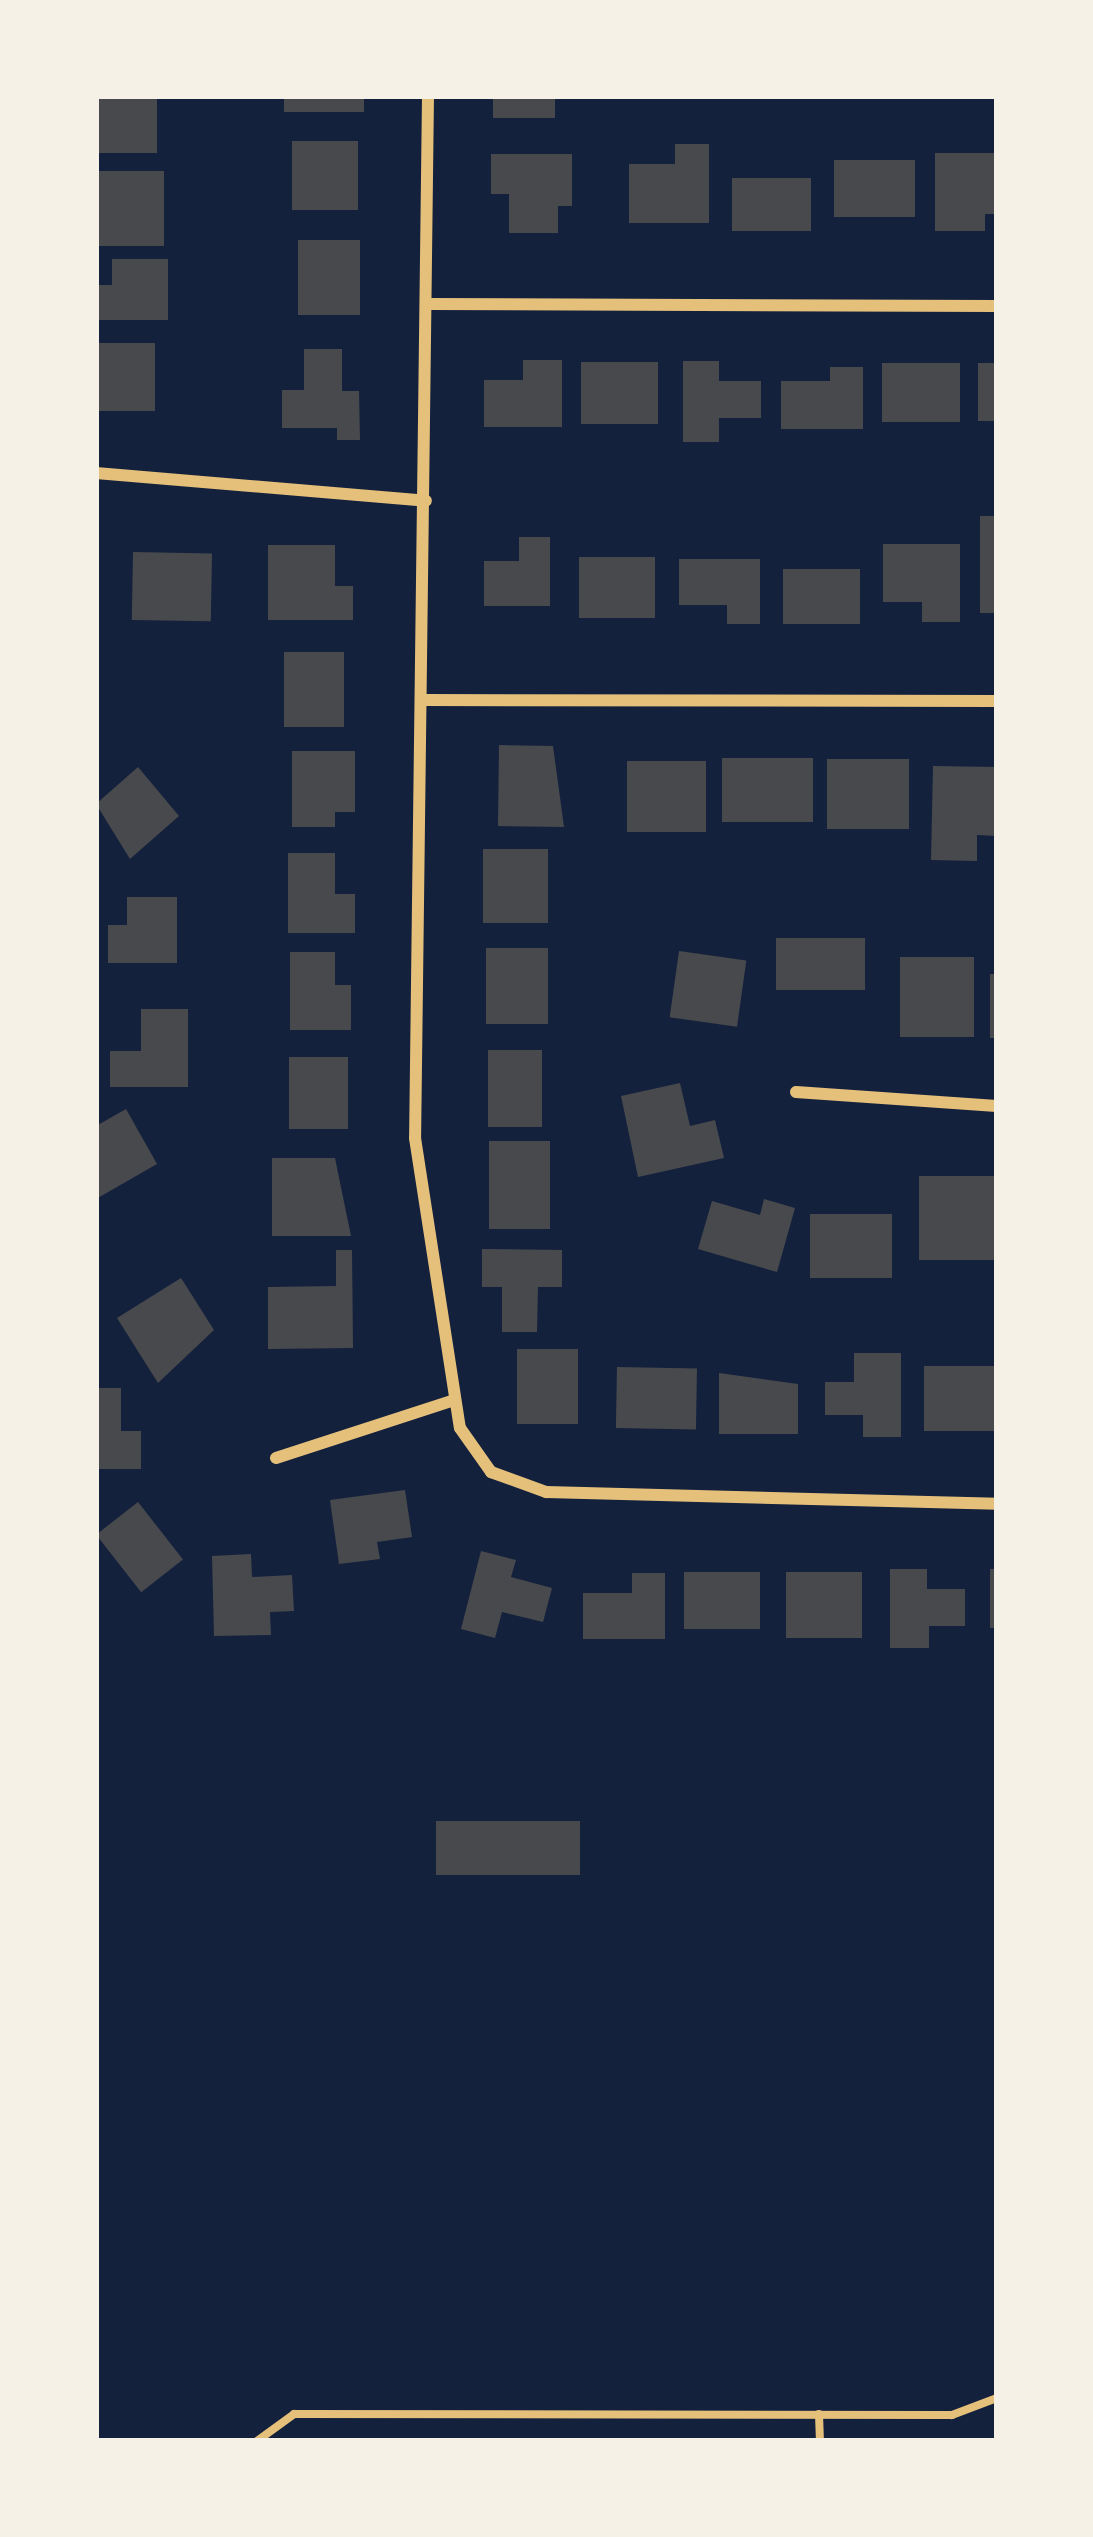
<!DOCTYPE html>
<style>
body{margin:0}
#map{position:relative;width:1093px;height:2537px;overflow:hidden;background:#14213d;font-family:"PT Sans Narrow",sans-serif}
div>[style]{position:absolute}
.building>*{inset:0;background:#48494c;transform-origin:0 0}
.service>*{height:8px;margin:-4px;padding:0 4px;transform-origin:4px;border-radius:4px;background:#e5c07b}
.minor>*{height:12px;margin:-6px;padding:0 6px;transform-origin:6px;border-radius:6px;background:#e5c07b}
span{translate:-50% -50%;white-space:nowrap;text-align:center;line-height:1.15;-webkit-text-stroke:9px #f6f1e7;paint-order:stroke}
.frame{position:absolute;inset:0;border:99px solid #f6f1e7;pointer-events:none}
</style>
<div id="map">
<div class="building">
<i style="left:96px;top:96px;width:61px;height:57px"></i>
<i style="left:284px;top:96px;width:80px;height:16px"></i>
<i style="left:493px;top:96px;width:62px;height:22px"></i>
<i style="left:292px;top:141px;width:66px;height:69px"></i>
<i style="clip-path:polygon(675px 144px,709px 144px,709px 223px,629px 223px,629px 164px,675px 164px)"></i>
<i style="clip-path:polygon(935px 153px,997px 153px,997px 214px,985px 214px,985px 231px,935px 231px)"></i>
<i style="clip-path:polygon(491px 154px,572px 154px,572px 206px,558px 206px,558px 233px,509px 233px,509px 194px,491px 194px)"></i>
<i style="left:834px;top:160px;width:81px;height:57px"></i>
<i style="left:96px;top:171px;width:68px;height:75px"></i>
<i style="left:732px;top:178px;width:79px;height:53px"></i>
<i style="left:298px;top:240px;width:62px;height:75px"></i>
<i style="clip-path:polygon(112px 259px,168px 259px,168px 320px,96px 320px,96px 285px,112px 285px)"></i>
<i style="left:96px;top:343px;width:59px;height:68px"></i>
<i style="clip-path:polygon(304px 349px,342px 349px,342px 391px,359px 391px,360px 440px,337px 440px,337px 428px,282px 428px,282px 390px,304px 390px)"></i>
<i style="clip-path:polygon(523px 360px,562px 360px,562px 427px,484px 427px,484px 380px,523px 380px)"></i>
<i style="clip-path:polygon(683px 361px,719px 361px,719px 381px,761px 381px,761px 418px,719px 418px,719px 442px,683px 442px)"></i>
<i style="left:581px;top:362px;width:77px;height:62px"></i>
<i style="left:882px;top:363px;width:78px;height:59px"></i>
<i style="left:978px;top:363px;width:19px;height:58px"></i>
<i style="clip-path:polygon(830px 367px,863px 367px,863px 429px,781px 429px,781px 381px,830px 381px)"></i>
<i style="left:980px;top:516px;width:17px;height:97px"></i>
<i style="clip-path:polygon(519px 537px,550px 537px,550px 606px,484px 606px,484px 561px,519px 561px)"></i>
<i style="clip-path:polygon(883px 544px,960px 544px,960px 622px,922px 622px,922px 602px,883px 602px)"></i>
<i style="clip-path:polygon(268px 545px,335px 545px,335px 586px,353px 586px,353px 620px,268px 620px)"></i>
<i style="left:133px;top:552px;width:79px;height:68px;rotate:1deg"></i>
<i style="left:579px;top:557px;width:76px;height:61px"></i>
<i style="clip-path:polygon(679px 559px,760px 559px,760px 624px,727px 624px,727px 605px,679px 605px)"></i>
<i style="left:783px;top:569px;width:77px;height:55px"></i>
<i style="left:284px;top:652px;width:60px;height:75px"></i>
<i style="clip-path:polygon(499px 745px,553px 746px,564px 827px,498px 826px)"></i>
<i style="clip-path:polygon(292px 751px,355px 751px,355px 812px,335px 812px,335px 827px,292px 827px)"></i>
<i style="left:722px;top:758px;width:91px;height:64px"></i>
<i style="left:827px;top:759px;width:82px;height:70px"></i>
<i style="left:627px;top:761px;width:79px;height:71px"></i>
<i style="clip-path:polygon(933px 766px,997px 767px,997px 836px,977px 835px,977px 861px,931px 860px)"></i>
<i style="clip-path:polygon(138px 767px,179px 816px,130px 859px,96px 804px)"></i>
<i style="left:483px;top:849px;width:65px;height:74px"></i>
<i style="clip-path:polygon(288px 853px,335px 853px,335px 894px,355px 894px,355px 933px,288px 933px)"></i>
<i style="clip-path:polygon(127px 897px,177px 897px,177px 963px,108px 963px,108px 925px,127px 925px)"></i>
<i style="left:776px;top:938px;width:89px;height:52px"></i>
<i style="left:486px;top:948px;width:62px;height:76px"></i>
<i style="left:679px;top:951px;width:68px;height:67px;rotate:8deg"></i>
<i style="clip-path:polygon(290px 952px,335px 952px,335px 985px,351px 985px,351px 1030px,290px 1030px)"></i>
<i style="left:900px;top:957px;width:74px;height:80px"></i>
<i style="left:990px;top:974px;width:7px;height:64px"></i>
<i style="clip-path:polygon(141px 1009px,188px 1009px,188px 1087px,110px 1087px,110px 1051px,141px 1051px)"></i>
<i style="left:488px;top:1050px;width:54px;height:77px"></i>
<i style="left:289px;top:1057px;width:59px;height:72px"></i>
<i style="clip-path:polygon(680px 1083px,690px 1126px,715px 1120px,724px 1158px,638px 1177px,621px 1096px)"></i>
<i style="clip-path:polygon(126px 1109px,157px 1164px,96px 1199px,96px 1126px)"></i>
<i style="left:489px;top:1141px;width:61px;height:88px"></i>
<i style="clip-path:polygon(272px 1158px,335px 1158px,351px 1236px,272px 1236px)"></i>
<i style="left:919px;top:1176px;width:78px;height:84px"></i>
<i style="clip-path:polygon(764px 1199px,795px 1208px,777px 1272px,698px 1249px,712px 1201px,760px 1215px)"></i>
<i style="left:810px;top:1214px;width:82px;height:64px"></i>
<i style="clip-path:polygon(482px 1249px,562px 1250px,562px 1287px,538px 1287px,537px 1332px,502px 1332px,502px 1287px,482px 1287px)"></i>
<i style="clip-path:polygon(336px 1250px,352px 1250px,353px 1348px,268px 1349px,268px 1287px,336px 1286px)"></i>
<i style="clip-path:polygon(181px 1278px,214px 1330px,158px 1383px,117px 1318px)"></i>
<i style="left:517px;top:1349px;width:61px;height:75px"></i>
<i style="clip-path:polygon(854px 1353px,901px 1353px,901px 1437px,863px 1437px,863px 1415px,825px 1415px,825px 1382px,854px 1382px)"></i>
<i style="left:924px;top:1366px;width:73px;height:65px"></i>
<i style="left:617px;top:1367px;width:80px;height:61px;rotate:1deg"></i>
<i style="clip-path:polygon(719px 1373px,798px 1384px,798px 1434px,719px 1434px)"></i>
<i style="clip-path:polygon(96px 1388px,121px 1388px,121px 1431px,141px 1431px,141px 1469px,96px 1469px)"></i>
<i style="clip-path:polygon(405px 1490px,412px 1537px,377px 1542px,380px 1559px,339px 1564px,330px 1500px)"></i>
<i style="left:138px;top:1502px;width:73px;height:53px;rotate:52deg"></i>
<i style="clip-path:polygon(481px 1551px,516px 1560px,511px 1577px,552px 1588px,543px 1622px,502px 1612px,495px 1638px,461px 1629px)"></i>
<i style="clip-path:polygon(251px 1554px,252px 1577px,292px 1575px,294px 1611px,270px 1612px,271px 1635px,214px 1636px,212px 1556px)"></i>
<i style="clip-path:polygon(890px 1569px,927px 1569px,927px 1589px,965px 1589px,965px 1626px,929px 1626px,929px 1648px,890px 1648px)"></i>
<i style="left:990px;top:1569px;width:7px;height:59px"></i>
<i style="left:684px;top:1572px;width:76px;height:57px"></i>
<i style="left:786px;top:1572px;width:76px;height:66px"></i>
<i style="clip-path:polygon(632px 1573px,665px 1573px,665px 1639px,583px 1639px,583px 1593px,632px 1593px)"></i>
<i style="left:436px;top:1821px;width:144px;height:54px"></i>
</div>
<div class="service">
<i style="left:819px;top:2414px;width:27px;rotate:88deg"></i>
<i style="left:257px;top:2441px;width:46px;rotate:-36.1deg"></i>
<i style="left:294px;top:2414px;width:658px;rotate:0.09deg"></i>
<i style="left:952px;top:2415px;width:48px;rotate:-20.7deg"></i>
</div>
<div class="minor">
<i style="left:428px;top:96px;width:1042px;rotate:90.71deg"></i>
<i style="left:415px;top:1138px;width:293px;rotate:81.2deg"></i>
<i style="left:460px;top:1428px;width:54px;rotate:54.8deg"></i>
<i style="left:491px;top:1472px;width:59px;rotate:20deg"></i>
<i style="left:546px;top:1492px;width:451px;rotate:1.5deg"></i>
<i style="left:428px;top:304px;width:569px;rotate:0.2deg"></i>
<i style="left:96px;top:473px;width:331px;rotate:4.8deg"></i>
<i style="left:423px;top:700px;width:574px;rotate:0.1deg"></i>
<i style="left:796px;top:1092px;width:201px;rotate:4deg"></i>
<i style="left:276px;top:1458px;width:184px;rotate:-18deg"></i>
</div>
<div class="frame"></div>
</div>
